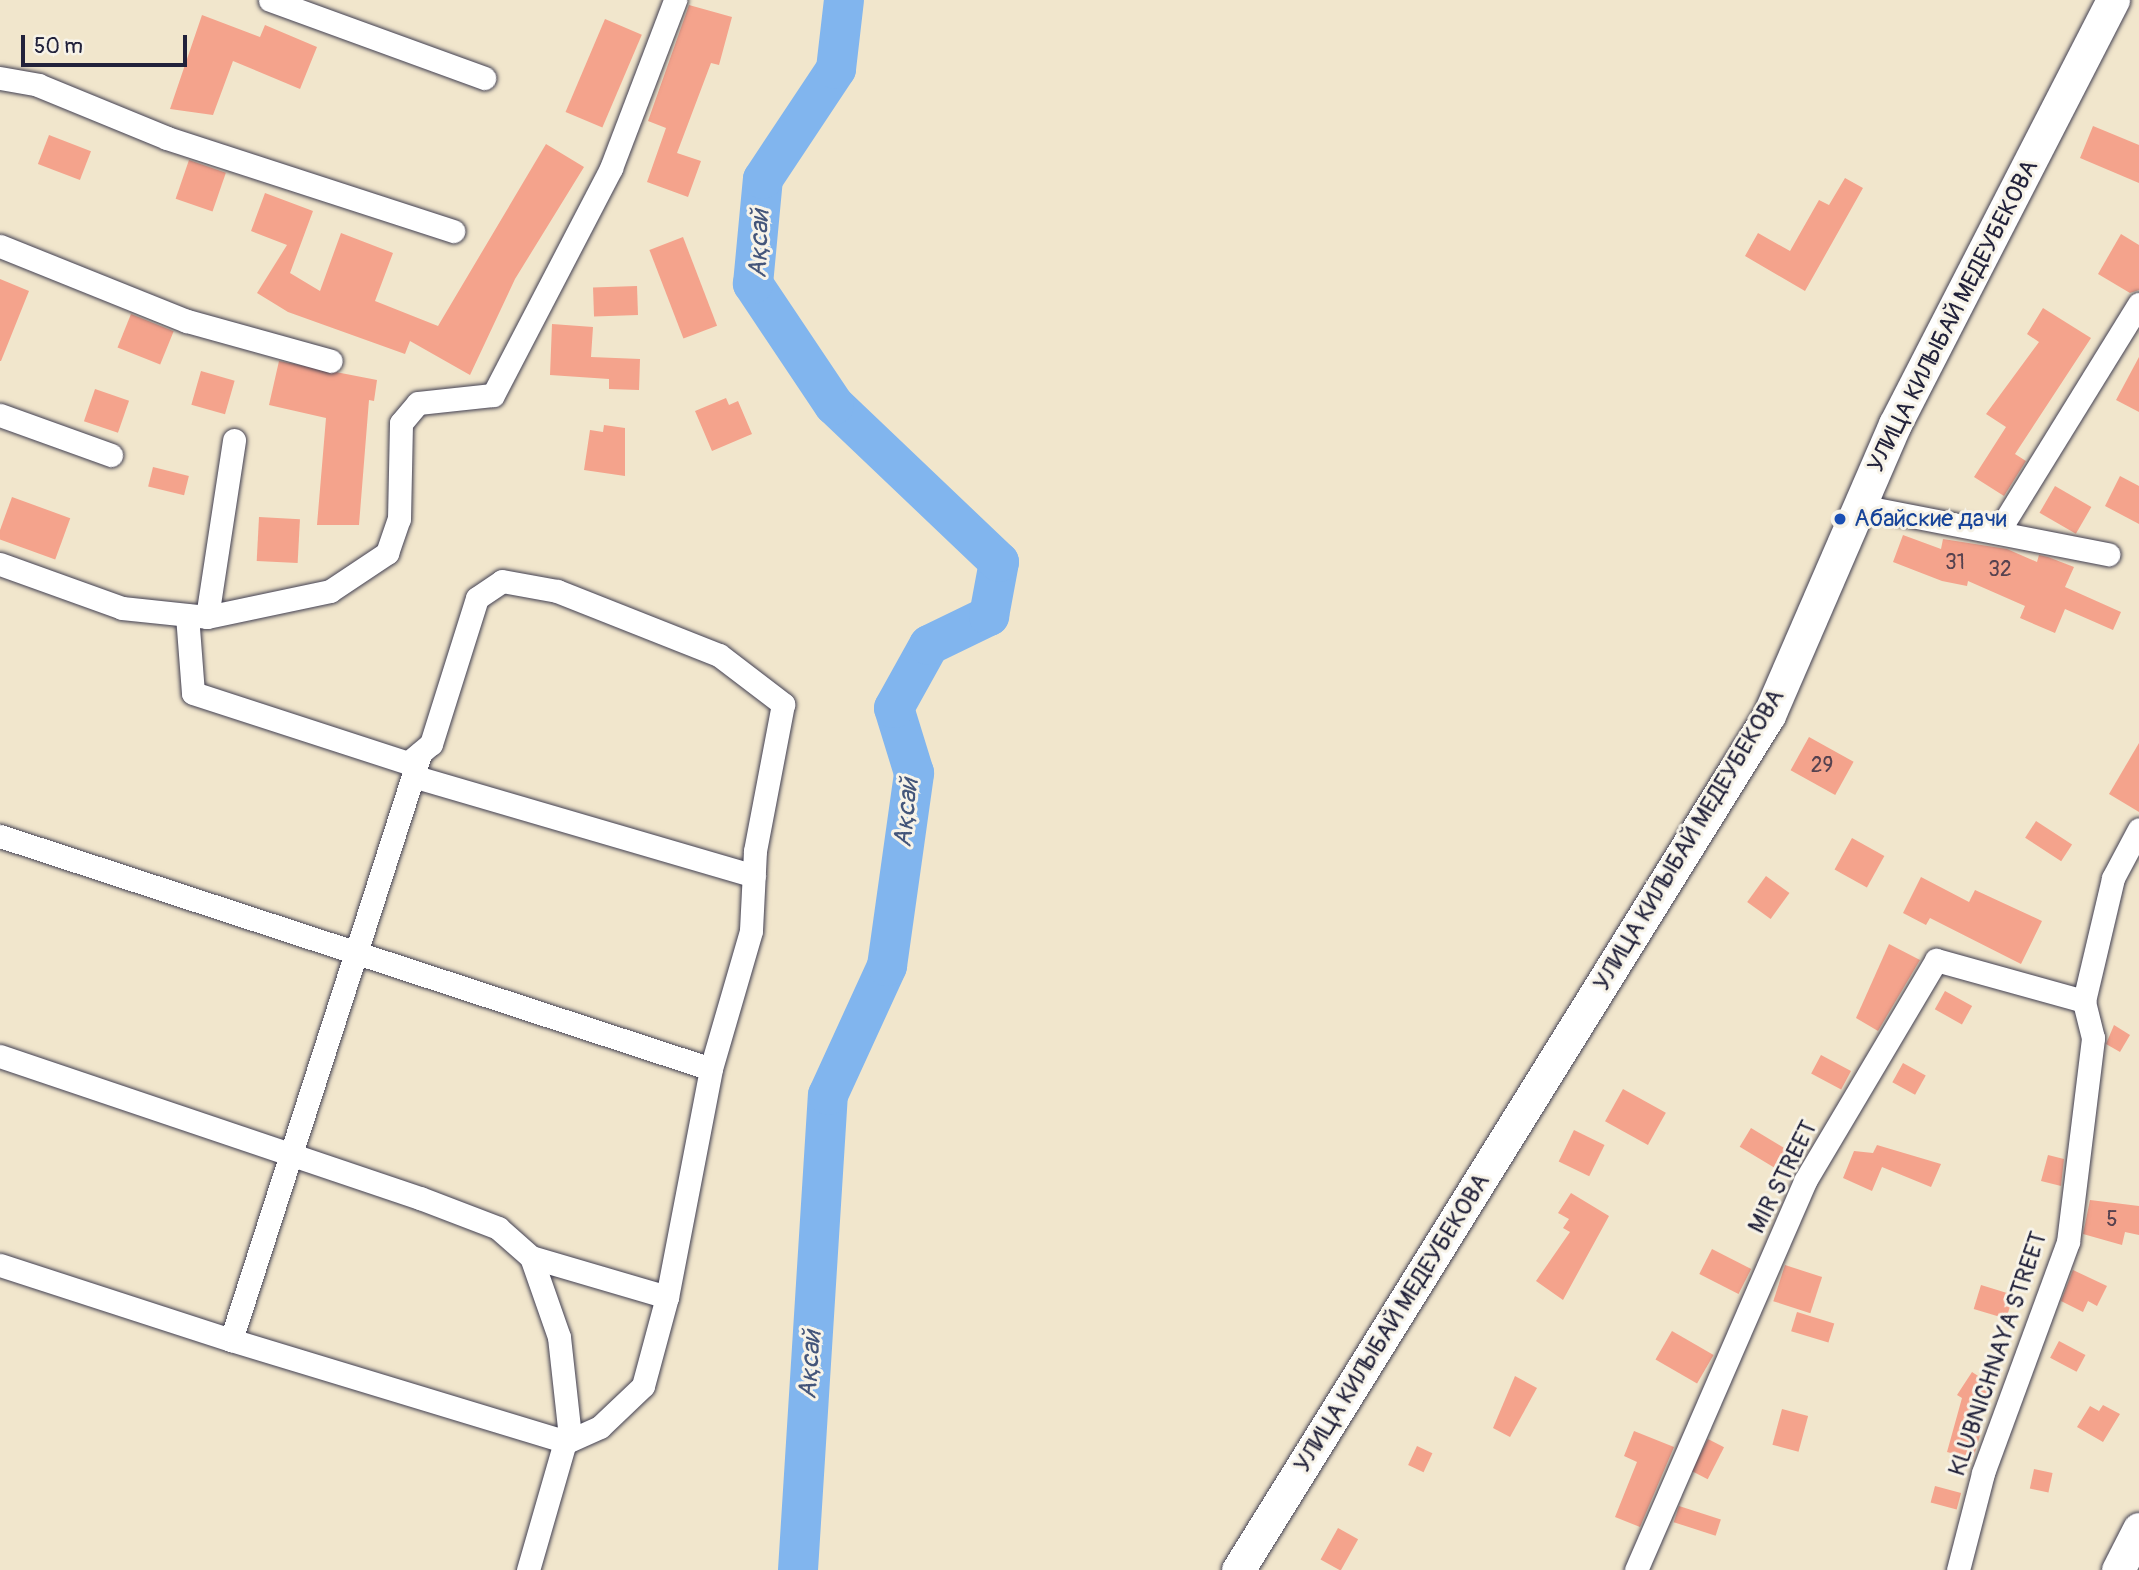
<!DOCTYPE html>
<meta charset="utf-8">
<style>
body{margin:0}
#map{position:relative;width:2139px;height:1570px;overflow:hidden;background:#f1e6cc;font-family:Pangolin,sans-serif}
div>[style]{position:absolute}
.river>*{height:40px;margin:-20px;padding:0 20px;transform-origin:20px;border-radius:20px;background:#81b5ee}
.building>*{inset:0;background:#f4a38c;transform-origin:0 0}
.roads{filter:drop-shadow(0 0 2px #413f51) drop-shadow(0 0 2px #413f51)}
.street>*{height:23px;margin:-11.5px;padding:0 11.5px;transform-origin:11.5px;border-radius:11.5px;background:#fff}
.secondary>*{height:33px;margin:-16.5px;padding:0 16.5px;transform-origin:16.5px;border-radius:16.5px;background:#fff}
.dots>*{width:19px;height:19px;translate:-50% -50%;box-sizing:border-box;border:4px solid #f7f3e8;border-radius:50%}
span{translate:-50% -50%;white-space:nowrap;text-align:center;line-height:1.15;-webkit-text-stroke:6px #f7f3e8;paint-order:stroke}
.number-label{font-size:21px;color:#56424f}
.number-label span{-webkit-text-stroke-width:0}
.street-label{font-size:24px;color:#22223b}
.transit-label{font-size:24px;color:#164399}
.left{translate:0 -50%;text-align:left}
.water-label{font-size:26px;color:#43557a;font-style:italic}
.scale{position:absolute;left:21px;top:35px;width:166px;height:32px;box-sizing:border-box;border:4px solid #22223b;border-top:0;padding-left:9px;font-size:21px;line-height:24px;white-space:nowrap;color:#22223b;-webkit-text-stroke:5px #f7f3e8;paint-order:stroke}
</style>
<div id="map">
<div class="river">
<i style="left:798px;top:1570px;width:476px;rotate:-86.4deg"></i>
<i style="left:828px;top:1095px;width:142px;rotate:-65.4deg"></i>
<i style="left:887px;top:966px;width:195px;rotate:-82deg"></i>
<i style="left:914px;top:773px;width:68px;rotate:-107.1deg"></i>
<i style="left:894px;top:708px;width:72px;rotate:-60.9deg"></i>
<i style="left:929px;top:645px;width:67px;rotate:-25.8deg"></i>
<i style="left:989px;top:616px;width:55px;rotate:-79.5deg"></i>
<i style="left:999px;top:562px;width:228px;rotate:-136.4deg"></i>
<i style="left:834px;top:405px;width:146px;rotate:-123.8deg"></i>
<i style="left:753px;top:284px;width:105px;rotate:-84.6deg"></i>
<i style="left:763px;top:179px;width:132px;rotate:-56.4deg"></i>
<i style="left:836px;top:69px;width:69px;rotate:-83.4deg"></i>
</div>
<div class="building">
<i style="clip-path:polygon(689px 5px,732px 17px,719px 65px,711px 63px,677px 153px,701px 161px,688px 197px,647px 182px,666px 128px,648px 121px)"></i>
<i style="clip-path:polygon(202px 15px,260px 37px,265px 25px,317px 47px,300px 89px,233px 61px,213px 115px,170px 109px)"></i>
<i style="left:605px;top:19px;width:40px;height:101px;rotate:23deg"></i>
<i style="clip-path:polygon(2093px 126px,2139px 145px,2139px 183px,2080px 158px)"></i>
<i style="left:49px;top:135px;width:45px;height:31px;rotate:21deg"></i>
<i style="clip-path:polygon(546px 144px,584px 167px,515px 279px,470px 375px,410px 341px,405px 354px,288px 312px,257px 293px,287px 245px,251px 231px,265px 193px,313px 211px,290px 273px,320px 291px,341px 233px,393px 253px,375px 301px,438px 326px)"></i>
<i style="left:189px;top:160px;width:39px;height:41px;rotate:19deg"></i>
<i style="clip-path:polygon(1845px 178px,1863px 188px,1805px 291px,1745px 256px,1758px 233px,1790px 251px,1819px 200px,1829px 205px)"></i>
<i style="clip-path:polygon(2121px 234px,2139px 245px,2139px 290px,2130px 293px,2098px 274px)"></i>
<i style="left:683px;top:237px;width:95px;height:36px;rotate:69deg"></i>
<i style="clip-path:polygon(0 279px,29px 291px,1px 361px,0 361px)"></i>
<i style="left:637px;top:286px;width:29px;height:44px;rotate:88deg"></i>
<i style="clip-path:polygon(2043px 308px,2091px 338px,2015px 454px,2026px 461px,2004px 496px,1974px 477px,2006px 427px,1986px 414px,2039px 342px,2027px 334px)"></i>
<i style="left:131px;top:314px;width:46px;height:36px;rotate:22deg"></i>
<i style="clip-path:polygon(552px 324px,593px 327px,591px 357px,640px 359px,639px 390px,609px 389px,609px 379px,550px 375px)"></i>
<i style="clip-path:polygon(2139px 357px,2139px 412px,2116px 400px)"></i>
<i style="clip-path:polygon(279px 361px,377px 380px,374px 401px,369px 400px,359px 525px,317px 525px,326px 418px,269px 405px)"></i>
<i style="left:201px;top:371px;width:35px;height:35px;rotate:16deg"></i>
<i style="left:95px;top:389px;width:36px;height:34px;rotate:19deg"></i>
<i style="clip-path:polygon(726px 398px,729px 405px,738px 401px,752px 434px,712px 451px,695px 411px)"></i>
<i style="clip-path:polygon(604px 425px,625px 428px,625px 476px,584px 470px,590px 430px,603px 432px)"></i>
<i style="left:153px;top:467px;width:37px;height:20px;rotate:14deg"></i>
<i style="clip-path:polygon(2120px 476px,2139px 486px,2139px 524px,2105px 506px)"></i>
<i style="left:2055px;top:486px;width:42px;height:31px;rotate:30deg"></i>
<i style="left:12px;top:497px;width:62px;height:44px;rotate:20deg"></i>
<i style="left:259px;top:517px;width:41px;height:44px;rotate:3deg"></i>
<i style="clip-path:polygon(1903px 535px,1941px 549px,1943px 539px,2007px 549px,2037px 562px,2039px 555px,2048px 557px,2074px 567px,2065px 587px,2121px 612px,2113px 630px,2065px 609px,2055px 633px,2020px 618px,2025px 606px,1968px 581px,1967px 586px,1942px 581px,1893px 562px)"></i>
<i style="left:1809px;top:737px;width:51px;height:38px;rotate:29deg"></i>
<i style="clip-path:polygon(2139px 743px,2139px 812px,2109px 794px)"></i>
<i style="left:2036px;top:821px;width:43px;height:20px;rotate:33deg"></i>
<i style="left:1852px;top:838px;width:37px;height:36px;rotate:29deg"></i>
<i style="left:1766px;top:876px;width:29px;height:32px;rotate:36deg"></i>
<i style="clip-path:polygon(1921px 877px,1969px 902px,1975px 890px,2042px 921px,2021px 964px,1930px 918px,1926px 925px,1903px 913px)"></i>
<i style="clip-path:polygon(1889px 944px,1920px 960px,1878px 1031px,1856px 1018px)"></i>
<i style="left:1945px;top:991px;width:31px;height:21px;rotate:29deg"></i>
<i style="clip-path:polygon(2114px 1025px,2130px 1035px,2120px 1052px,2106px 1044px)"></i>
<i style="left:1821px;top:1055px;width:34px;height:21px;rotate:28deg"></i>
<i style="left:1903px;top:1063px;width:26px;height:22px;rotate:29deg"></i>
<i style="left:1623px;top:1089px;width:49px;height:37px;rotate:29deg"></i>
<i style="left:1751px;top:1128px;width:45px;height:22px;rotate:31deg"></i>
<i style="left:1574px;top:1130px;width:34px;height:35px;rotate:26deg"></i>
<i style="clip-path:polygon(1877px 1145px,1941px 1164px,1931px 1187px,1882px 1167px,1872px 1191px,1843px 1178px,1854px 1151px,1873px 1153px)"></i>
<i style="clip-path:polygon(2048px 1155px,2064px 1159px,2061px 1186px,2041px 1181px)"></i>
<i style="clip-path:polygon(1571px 1193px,1609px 1216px,1563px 1300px,1536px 1281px,1570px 1232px,1563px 1228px,1569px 1219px,1558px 1213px)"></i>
<i style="clip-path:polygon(2090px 1200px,2139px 1206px,2139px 1235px,2125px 1232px,2122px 1245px,2083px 1234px)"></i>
<i style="left:1712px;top:1249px;width:44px;height:28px;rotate:27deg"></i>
<i style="left:1785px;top:1265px;width:39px;height:38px;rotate:18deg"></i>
<i style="clip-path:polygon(2073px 1270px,2107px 1286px,2097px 1306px,2088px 1301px,2083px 1312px,2061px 1301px)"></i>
<i style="left:1981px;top:1285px;width:34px;height:25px;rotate:17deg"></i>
<i style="left:1797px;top:1312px;width:39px;height:20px;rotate:17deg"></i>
<i style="left:1672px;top:1331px;width:48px;height:33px;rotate:30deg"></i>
<i style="left:2059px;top:1341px;width:30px;height:19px;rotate:28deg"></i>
<i style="clip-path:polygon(1972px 1372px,1992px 1385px,1963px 1427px,1981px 1432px,1973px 1459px,1947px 1452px,1962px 1398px,1957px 1395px)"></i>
<i style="clip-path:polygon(1515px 1376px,1537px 1388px,1510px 1437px,1493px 1428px)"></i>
<i style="clip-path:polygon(2103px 1405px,2120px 1414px,2103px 1442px,2077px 1427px,2090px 1406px,2099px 1411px)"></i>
<i style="left:1782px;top:1409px;width:27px;height:37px;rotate:15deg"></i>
<i style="clip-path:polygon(1634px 1431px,1674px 1447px,1640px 1527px,1615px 1517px,1637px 1462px,1624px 1456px)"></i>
<i style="left:1708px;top:1439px;width:18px;height:36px;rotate:27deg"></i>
<i style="left:1417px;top:1446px;width:17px;height:21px;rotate:25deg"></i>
<i style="left:2034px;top:1469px;width:19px;height:20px;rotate:12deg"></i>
<i style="left:1935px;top:1486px;width:27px;height:17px;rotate:15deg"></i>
<i style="left:1679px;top:1506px;width:44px;height:17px;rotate:18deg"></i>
<i style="left:1338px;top:1528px;width:23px;height:36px;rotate:29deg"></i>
</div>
<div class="roads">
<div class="street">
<i style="left:270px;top:0;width:228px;rotate:20deg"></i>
<i style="left:0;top:78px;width:39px;rotate:10deg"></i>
<i style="left:38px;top:85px;width:139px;rotate:22.3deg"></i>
<i style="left:167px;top:138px;width:301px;rotate:18deg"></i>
<i style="left:0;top:246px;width:201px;rotate:21.9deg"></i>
<i style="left:187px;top:321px;width:149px;rotate:15.5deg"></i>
<i style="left:0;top:415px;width:118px;rotate:19.8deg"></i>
<i style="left:1860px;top:506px;width:253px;rotate:11deg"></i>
<i style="left:1998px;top:532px;width:268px;rotate:-58.3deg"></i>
<i style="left:0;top:564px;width:130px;rotate:19.8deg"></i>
<i style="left:122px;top:608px;width:85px;rotate:6deg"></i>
<i style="left:207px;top:617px;width:126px;rotate:-11.9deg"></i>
<i style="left:330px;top:591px;width:69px;rotate:-33.7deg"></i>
<i style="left:387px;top:553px;width:36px;rotate:-71deg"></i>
<i style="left:399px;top:519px;width:96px;rotate:-88.8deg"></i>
<i style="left:401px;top:423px;width:26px;rotate:-50deg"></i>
<i style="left:418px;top:403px;width:75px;rotate:-6.1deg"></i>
<i style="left:493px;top:395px;width:256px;rotate:-62.5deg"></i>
<i style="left:611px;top:168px;width:180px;rotate:-69.1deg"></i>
<i style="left:187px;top:615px;width:78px;rotate:85.6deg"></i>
<i style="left:193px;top:693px;width:226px;rotate:18deg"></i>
<i style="left:408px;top:763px;width:30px;rotate:-40deg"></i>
<i style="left:431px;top:744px;width:153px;rotate:-72.5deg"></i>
<i style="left:477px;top:598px;width:30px;rotate:-34deg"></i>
<i style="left:502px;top:581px;width:56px;rotate:10.3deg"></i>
<i style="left:557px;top:591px;width:174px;rotate:21.6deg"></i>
<i style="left:719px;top:655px;width:81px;rotate:37.4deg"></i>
<i style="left:783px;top:704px;width:150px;rotate:100.8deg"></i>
<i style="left:755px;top:851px;width:80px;rotate:92.9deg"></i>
<i style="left:751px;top:931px;width:144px;rotate:106.2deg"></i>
<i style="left:711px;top:1069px;width:232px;rotate:100.9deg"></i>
<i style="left:667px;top:1297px;width:92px;rotate:105.1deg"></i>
<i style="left:643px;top:1386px;width:59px;rotate:136.4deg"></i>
<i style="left:600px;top:1427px;width:36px;rotate:156deg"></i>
<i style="left:567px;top:1442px;width:351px;rotate:-163.1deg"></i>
<i style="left:231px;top:1340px;width:616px;rotate:-72.12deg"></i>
<i style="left:207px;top:617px;width:179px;rotate:-81.3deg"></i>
<i style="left:416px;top:777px;width:352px;rotate:16.3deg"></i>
<i style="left:0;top:836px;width:748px;rotate:18.14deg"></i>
<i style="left:0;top:1056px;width:443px;rotate:18.7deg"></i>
<i style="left:420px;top:1198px;width:84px;rotate:21deg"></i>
<i style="left:498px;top:1228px;width:44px;rotate:41.3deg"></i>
<i style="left:531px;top:1257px;width:85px;rotate:70.7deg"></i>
<i style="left:559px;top:1337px;width:92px;rotate:83.7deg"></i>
<i style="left:569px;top:1428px;width:148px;rotate:106.1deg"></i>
<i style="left:531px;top:1257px;width:142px;rotate:16.4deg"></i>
<i style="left:0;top:1265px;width:243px;rotate:18deg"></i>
<i style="left:1636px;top:1570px;width:424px;rotate:-66.5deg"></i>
<i style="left:1805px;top:1181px;width:257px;rotate:-59.3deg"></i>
<i style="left:1936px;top:960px;width:154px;rotate:15.5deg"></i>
<i style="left:1958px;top:1570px;width:100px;rotate:-75.5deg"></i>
<i style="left:1983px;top:1473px;width:246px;rotate:-69.8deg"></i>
<i style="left:2068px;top:1242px;width:206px;rotate:-83deg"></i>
<i style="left:2093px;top:1038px;width:38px;rotate:-104deg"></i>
<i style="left:2084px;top:1001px;width:126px;rotate:-76.7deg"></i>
<i style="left:2113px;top:878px;width:55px;rotate:-62deg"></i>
</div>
<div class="secondary">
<i style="left:1238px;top:1570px;width:1006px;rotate:-58.16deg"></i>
<i style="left:1769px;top:715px;width:317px;rotate:-66.6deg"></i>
<i style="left:1895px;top:424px;width:477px;rotate:-62.8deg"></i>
<i style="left:2118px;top:1570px;width:46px;rotate:-62.9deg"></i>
</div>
</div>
<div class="dots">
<i style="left:1840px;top:519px;background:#1a4fb4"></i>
</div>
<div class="number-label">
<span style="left:1955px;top:563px">31</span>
<span style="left:2000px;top:570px">32</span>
<span style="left:1822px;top:766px">29</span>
<span style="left:2112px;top:1220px">5</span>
</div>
<div class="street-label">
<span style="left:1953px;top:316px;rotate:-63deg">УЛИЦА КИЛЫБАЙ МЕДЕУБЕКОВА</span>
<span style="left:1689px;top:840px;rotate:-59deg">УЛИЦА КИЛЫБАЙ МЕДЕУБЕКОВА</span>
<span style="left:1783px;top:1177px;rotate:-63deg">MIR STREET</span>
<span style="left:1392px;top:1323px;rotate:-58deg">УЛИЦА КИЛЫБАЙ МЕДЕУБЕКОВА</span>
<span style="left:1998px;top:1354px;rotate:-71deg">KLUBNICHNAYA STREET</span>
</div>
<div class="transit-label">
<span class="left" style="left:1854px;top:519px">Абайские дачи</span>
</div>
<div class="water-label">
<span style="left:760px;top:244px;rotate:-88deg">Ақсай</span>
<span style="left:907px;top:813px;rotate:-84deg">Ақсай</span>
<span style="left:811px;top:1365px;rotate:-86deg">Ақсай</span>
</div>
<div class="scale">50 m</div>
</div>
